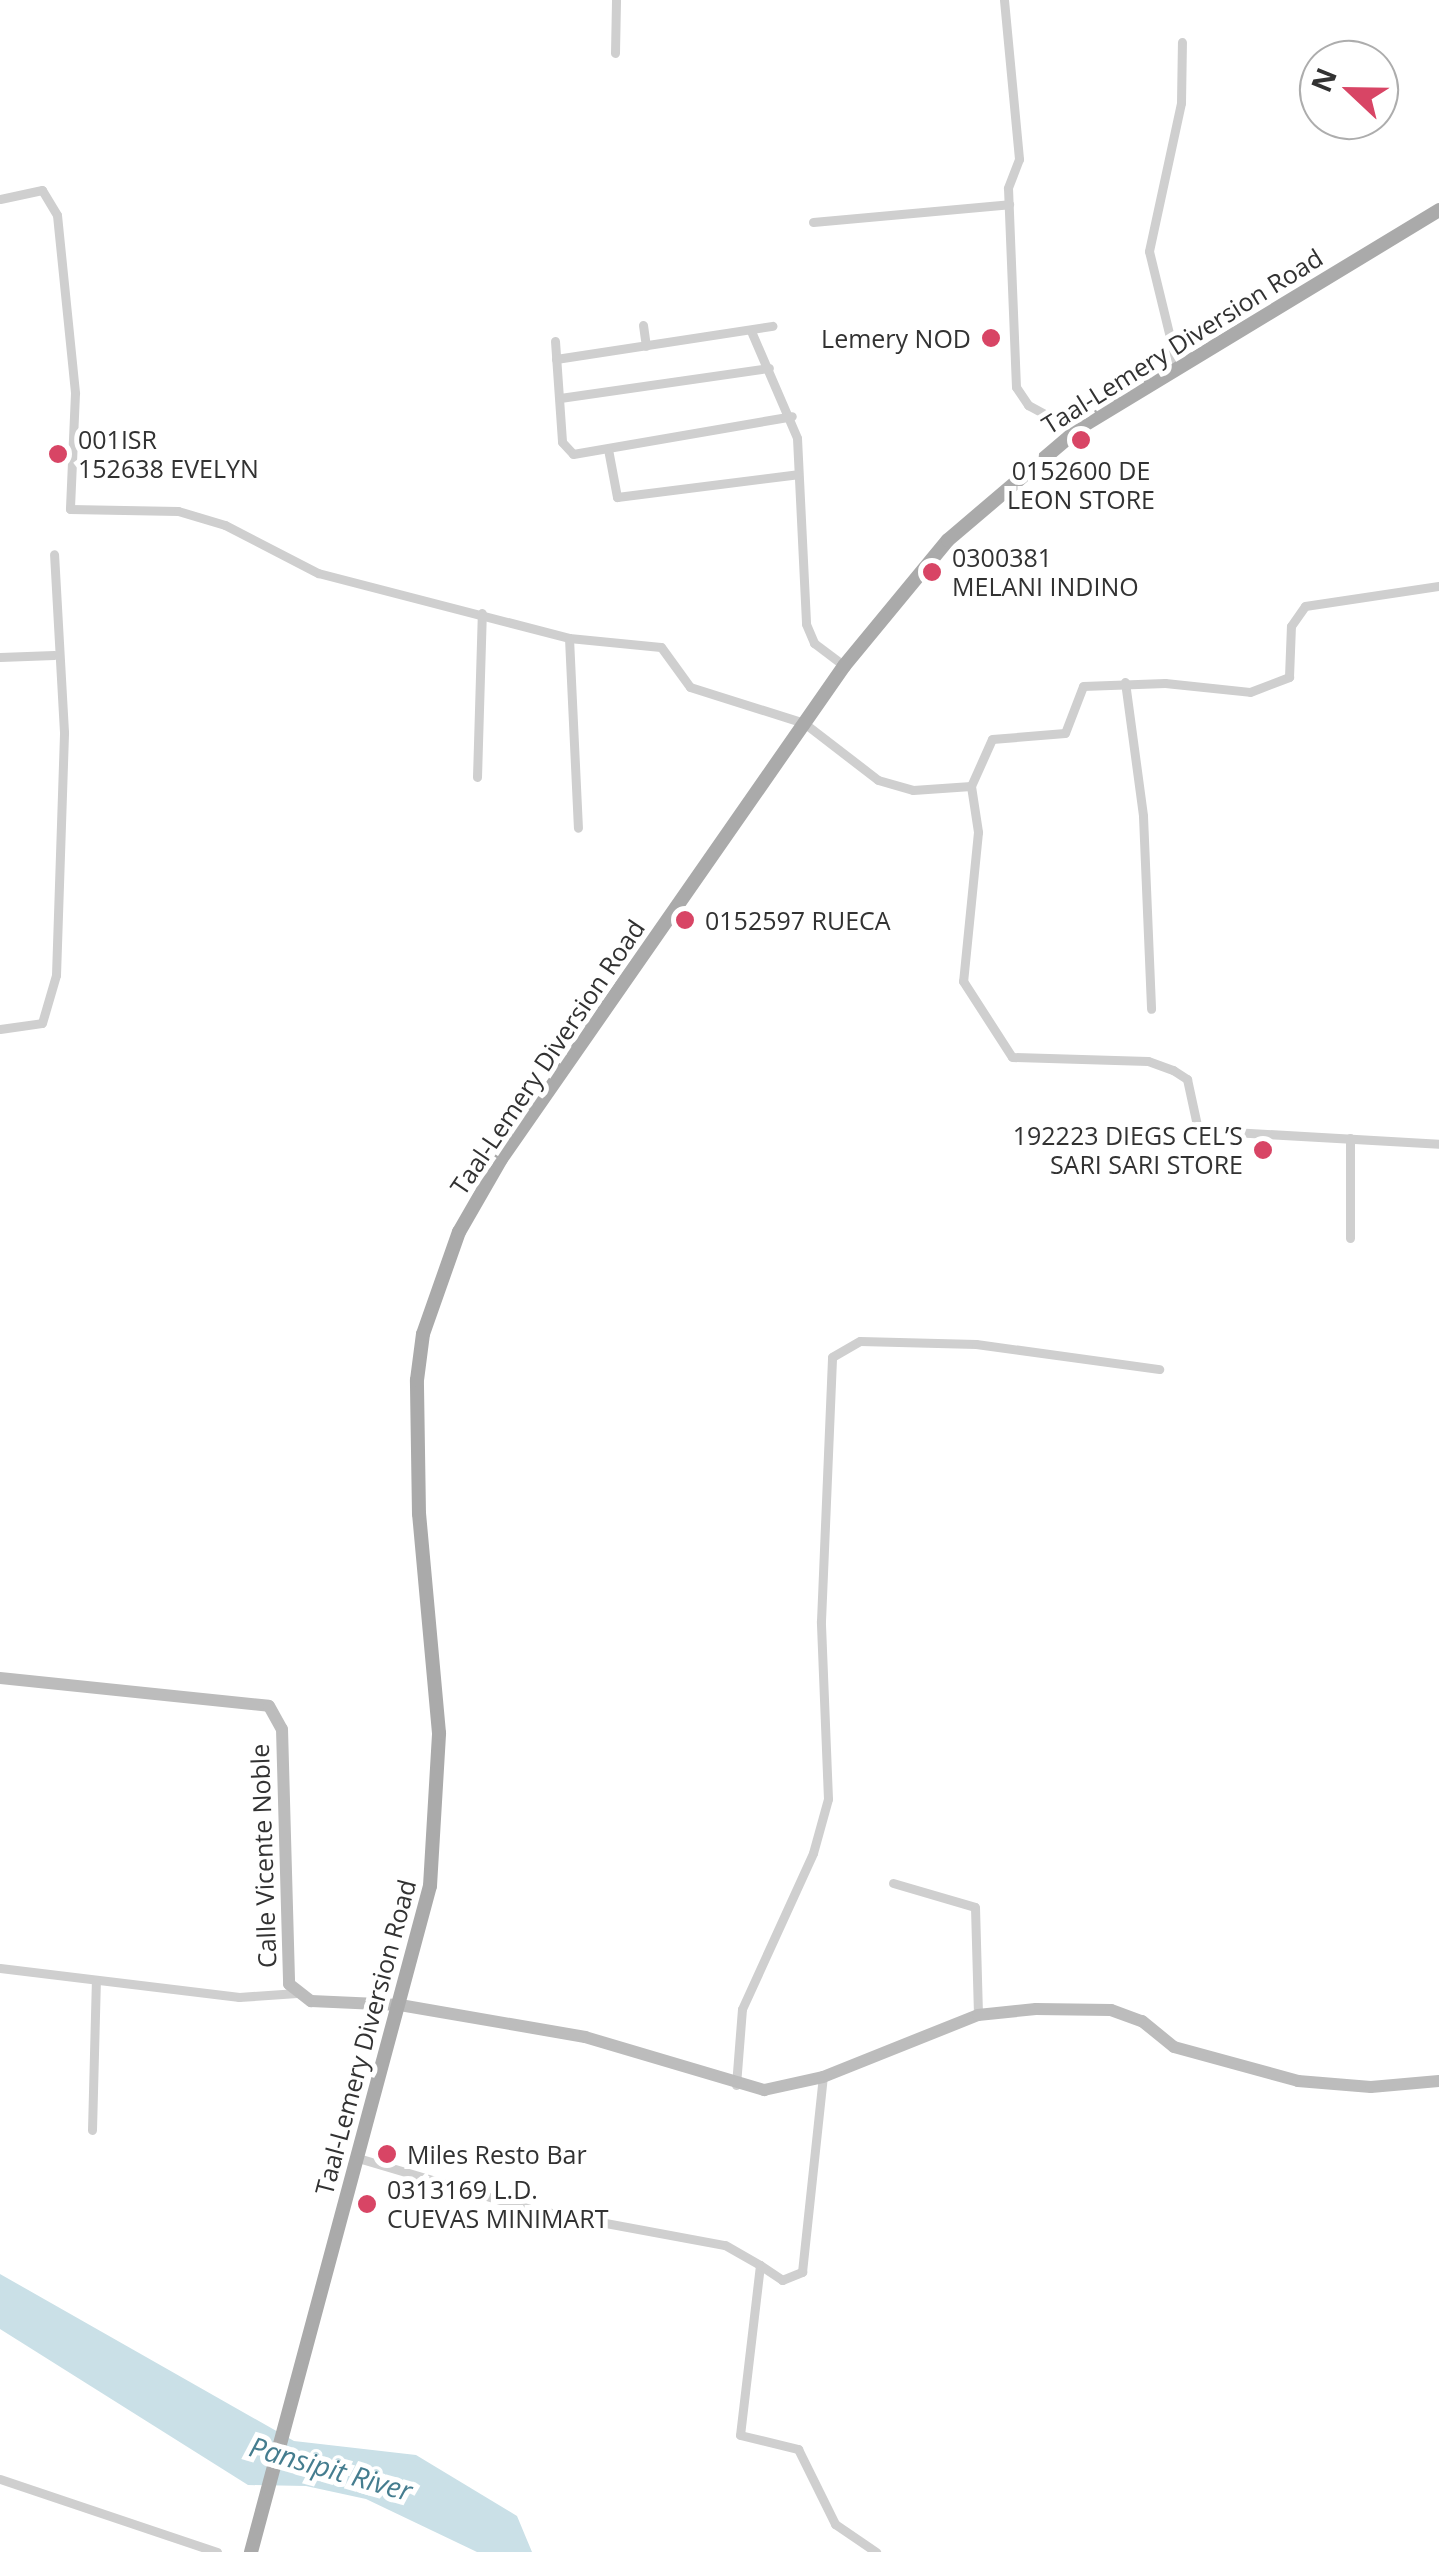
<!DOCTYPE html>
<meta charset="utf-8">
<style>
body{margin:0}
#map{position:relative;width:1439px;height:2552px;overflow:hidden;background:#fff;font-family:"Open Sans",sans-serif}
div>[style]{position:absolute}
.water>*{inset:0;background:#cae0e7}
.street>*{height:9px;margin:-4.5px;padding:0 4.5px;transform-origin:4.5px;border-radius:4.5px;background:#cfcfcf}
.secondary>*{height:12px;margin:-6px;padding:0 6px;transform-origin:6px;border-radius:6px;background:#bcbcbc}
.primary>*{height:14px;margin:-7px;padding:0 7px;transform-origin:7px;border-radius:7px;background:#aaa}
.dots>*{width:28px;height:28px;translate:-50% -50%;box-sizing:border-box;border:5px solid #fff;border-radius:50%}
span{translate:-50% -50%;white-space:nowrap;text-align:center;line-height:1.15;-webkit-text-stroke:10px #fff;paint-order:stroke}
.poi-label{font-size:25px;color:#323232}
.right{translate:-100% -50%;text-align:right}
.left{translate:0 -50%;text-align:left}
.street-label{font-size:25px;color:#323232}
.water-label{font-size:28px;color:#457d8f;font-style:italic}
.north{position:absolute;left:1299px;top:40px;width:100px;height:100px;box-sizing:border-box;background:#fff;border:2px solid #adadad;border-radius:50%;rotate:292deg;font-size:28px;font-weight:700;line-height:40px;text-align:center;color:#323232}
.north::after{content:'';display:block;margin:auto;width:35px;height:45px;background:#d84565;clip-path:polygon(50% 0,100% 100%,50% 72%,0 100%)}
</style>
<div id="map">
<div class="water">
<i style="clip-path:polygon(0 2274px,294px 2441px,416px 2455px,517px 2516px,532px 2552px,477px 2552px,366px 2499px,306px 2486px,248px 2485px,0 2329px)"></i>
</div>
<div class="street">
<i style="left:1004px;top:0;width:160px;rotate:84.6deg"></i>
<i style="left:1019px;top:159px;width:31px;rotate:111deg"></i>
<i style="left:1008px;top:188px;width:199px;rotate:87.7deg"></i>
<i style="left:1016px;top:387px;width:22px;rotate:56deg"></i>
<i style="left:1028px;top:405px;width:55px;rotate:28.4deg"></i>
<i style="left:615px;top:53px;width:53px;rotate:-88.9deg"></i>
<i style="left:0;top:199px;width:43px;rotate:-12.1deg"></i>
<i style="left:42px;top:190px;width:29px;rotate:59deg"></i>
<i style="left:57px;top:215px;width:179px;rotate:84.2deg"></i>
<i style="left:75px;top:393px;width:116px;rotate:92.5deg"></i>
<i style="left:70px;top:509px;width:108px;rotate:1.1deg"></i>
<i style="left:178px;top:511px;width:49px;rotate:16.6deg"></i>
<i style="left:225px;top:525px;width:105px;rotate:27.3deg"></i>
<i style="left:318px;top:573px;width:259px;rotate:14.5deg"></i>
<i style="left:569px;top:638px;width:92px;rotate:5.6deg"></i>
<i style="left:661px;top:647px;width:49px;rotate:54.1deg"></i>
<i style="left:690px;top:687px;width:120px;rotate:17.5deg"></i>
<i style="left:804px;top:723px;width:93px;rotate:37.6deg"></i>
<i style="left:878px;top:780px;width:36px;rotate:16deg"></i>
<i style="left:913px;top:790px;width:58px;rotate:-3.9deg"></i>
<i style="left:971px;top:786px;width:47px;rotate:81.3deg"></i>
<i style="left:978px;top:832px;width:150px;rotate:95.7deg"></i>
<i style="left:963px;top:981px;width:90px;rotate:57.2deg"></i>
<i style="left:1012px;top:1057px;width:136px;rotate:1.7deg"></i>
<i style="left:1148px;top:1061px;width:27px;rotate:20deg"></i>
<i style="left:1173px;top:1070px;width:17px;rotate:33deg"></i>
<i style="left:1187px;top:1079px;width:52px;rotate:77.8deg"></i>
<i style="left:1198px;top:1130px;width:241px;rotate:3.3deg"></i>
<i style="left:813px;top:222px;width:197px;rotate:-5.2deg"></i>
<i style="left:643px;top:325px;width:21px;rotate:82deg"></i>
<i style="left:751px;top:331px;width:116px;rotate:66.7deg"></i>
<i style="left:797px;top:438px;width:186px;rotate:87.2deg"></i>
<i style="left:806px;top:624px;width:21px;rotate:67deg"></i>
<i style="left:814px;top:643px;width:38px;rotate:37deg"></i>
<i style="left:555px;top:341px;width:101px;rotate:86deg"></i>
<i style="left:562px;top:442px;width:16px;rotate:47deg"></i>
<i style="left:573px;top:454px;width:222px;rotate:-9.8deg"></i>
<i style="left:556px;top:359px;width:219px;rotate:-8.7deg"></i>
<i style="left:1177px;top:366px;width:118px;rotate:-103.7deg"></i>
<i style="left:1149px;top:251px;width:151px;rotate:-77.8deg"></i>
<i style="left:1181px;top:103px;width:61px;rotate:-89.1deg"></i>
<i style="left:560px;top:398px;width:211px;rotate:-8.2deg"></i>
<i style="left:608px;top:449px;width:49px;rotate:79.4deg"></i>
<i style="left:617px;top:497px;width:182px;rotate:-7.2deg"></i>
<i style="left:569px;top:638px;width:190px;rotate:87.3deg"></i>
<i style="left:0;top:657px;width:54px;rotate:-2.1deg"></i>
<i style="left:1125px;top:682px;width:135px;rotate:82.3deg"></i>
<i style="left:1143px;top:816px;width:193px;rotate:87.6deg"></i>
<i style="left:477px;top:777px;width:164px;rotate:-88.3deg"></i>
<i style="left:971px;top:786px;width:51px;rotate:-65.9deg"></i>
<i style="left:992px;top:739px;width:73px;rotate:-4.7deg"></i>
<i style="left:1065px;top:733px;width:50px;rotate:-69deg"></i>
<i style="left:1083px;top:686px;width:82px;rotate:-2.1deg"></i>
<i style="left:1165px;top:683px;width:85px;rotate:6deg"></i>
<i style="left:1250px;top:692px;width:42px;rotate:-21deg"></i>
<i style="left:1289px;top:677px;width:51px;rotate:-87.8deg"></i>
<i style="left:1291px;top:626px;width:24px;rotate:-55deg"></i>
<i style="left:1305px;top:606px;width:135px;rotate:-8.5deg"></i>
<i style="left:0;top:1029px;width:42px;rotate:-8.1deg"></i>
<i style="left:42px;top:1023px;width:50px;rotate:-73.7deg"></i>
<i style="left:56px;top:975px;width:243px;rotate:-88.1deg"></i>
<i style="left:64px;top:732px;width:178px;rotate:-93.2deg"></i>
<i style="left:1350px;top:1238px;width:100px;rotate:-90deg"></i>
<i style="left:893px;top:1883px;width:85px;rotate:16.3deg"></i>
<i style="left:975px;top:1907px;width:108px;rotate:88.4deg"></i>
<i style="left:0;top:1968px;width:241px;rotate:6.9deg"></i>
<i style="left:239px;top:1997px;width:58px;rotate:-3.9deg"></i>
<i style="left:736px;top:2085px;width:76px;rotate:-85.5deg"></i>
<i style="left:742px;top:2009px;width:171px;rotate:-65.5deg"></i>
<i style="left:813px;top:1853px;width:56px;rotate:-74.5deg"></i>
<i style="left:828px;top:1799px;width:178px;rotate:-92.3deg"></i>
<i style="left:821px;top:1621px;width:264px;rotate:-87.6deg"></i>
<i style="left:832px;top:1357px;width:32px;rotate:-30deg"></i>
<i style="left:860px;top:1341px;width:116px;rotate:1.5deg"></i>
<i style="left:976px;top:1344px;width:185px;rotate:7.8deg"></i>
<i style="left:92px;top:2130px;width:150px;rotate:-88.5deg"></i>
<i style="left:358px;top:2158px;width:179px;rotate:16.5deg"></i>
<i style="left:530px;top:2209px;width:198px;rotate:10.5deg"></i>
<i style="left:725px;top:2245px;width:40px;rotate:29.7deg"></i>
<i style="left:760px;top:2265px;width:171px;rotate:96.7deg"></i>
<i style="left:740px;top:2435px;width:60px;rotate:13.6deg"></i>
<i style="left:798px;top:2449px;width:84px;rotate:63.7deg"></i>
<i style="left:835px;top:2524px;width:50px;rotate:34.3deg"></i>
<i style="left:760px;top:2265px;width:27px;rotate:34deg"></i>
<i style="left:782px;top:2280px;width:22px;rotate:-22deg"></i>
<i style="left:802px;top:2272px;width:196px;rotate:-83.9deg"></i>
<i style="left:0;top:2479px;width:229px;rotate:18.6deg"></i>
</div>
<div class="secondary">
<i style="left:0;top:1678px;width:270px;rotate:5.9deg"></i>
<i style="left:269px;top:1706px;width:26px;rotate:61deg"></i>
<i style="left:282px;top:1729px;width:255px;rotate:88.4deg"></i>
<i style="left:289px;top:1984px;width:28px;rotate:38deg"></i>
<i style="left:311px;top:2001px;width:89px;rotate:2.6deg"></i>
<i style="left:400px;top:2005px;width:188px;rotate:9.8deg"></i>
<i style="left:585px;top:2037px;width:187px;rotate:16.5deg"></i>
<i style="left:764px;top:2090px;width:60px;rotate:-12.4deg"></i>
<i style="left:823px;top:2077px;width:167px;rotate:-21.8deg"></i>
<i style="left:978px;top:2015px;width:58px;rotate:-5.9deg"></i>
<i style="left:1036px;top:2009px;width:75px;rotate:0.8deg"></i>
<i style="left:1111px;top:2010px;width:33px;rotate:20deg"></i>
<i style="left:1142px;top:2021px;width:41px;rotate:39.1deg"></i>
<i style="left:1174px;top:2047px;width:129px;rotate:15.3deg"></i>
<i style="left:1298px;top:2081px;width:73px;rotate:4.7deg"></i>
<i style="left:1371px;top:2087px;width:68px;rotate:-5deg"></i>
</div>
<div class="primary">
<i style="left:251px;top:2552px;width:690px;rotate:-74.96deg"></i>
<i style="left:430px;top:1886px;width:153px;rotate:-86.6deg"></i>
<i style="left:439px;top:1733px;width:220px;rotate:-95.2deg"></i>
<i style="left:419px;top:1514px;width:134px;rotate:-90.9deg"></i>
<i style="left:417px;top:1380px;width:46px;rotate:-82.6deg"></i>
<i style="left:423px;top:1334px;width:108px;rotate:-70.6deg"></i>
<i style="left:459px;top:1232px;width:84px;rotate:-60.1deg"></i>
<i style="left:501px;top:1159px;width:601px;rotate:-55.17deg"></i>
<i style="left:844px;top:666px;width:163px;rotate:-50.5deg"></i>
<i style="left:948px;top:540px;width:175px;rotate:-40.4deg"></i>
<i style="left:1081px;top:427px;width:419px;rotate:-31.2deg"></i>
</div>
<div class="dots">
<i style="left:991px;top:338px;background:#d84565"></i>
<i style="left:1081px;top:440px;background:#d84565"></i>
<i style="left:58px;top:454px;background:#d84565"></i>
<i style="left:932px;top:572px;background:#d84565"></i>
<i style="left:685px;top:920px;background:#d84565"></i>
<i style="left:1263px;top:1150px;background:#d84565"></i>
<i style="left:387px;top:2154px;background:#d84565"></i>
<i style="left:367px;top:2204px;background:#d84565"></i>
</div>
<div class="poi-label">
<span class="right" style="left:971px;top:338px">Lemery NOD</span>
<span class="left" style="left:78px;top:454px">001ISR<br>152638 EVELYN</span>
<span style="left:1081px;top:485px">0152600 DE<br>LEON STORE</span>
<span class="left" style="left:952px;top:572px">0300381<br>MELANI INDINO</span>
<span class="left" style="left:705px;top:920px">0152597 RUECA</span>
<span class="right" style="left:1243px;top:1150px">192223 DIEGS CEL’S<br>SARI SARI STORE</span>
<span class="left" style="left:407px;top:2154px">Miles Resto Bar</span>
<span class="left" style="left:387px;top:2204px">0313169 L.D.<br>CUEVAS MINIMART</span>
</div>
<div class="street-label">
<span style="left:1182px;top:341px;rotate:-32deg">Taal-Lemery Diversion Road</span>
<span style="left:547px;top:1057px;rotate:-56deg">Taal-Lemery Diversion Road</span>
<span style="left:263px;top:1856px;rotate:-92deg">Calle Vicente Noble</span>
<span style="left:365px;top:2037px;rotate:-75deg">Taal-Lemery Diversion Road</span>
</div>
<div class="water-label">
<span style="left:331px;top:2468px;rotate:16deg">Pansipit River</span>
</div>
<div class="north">N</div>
</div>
